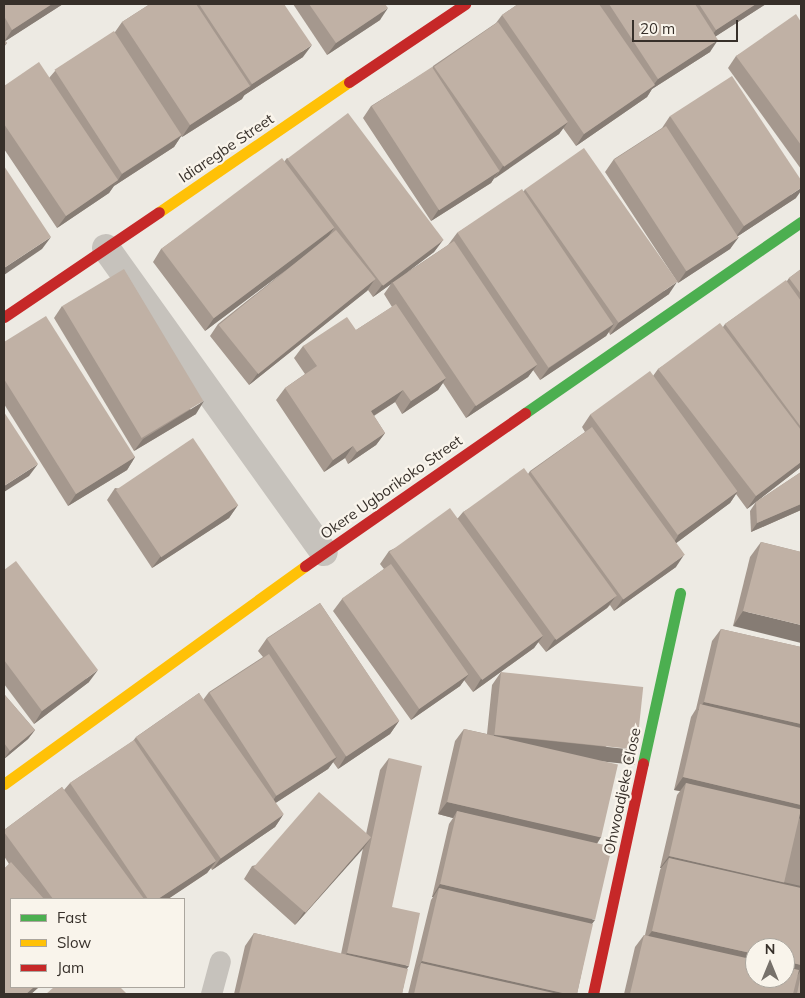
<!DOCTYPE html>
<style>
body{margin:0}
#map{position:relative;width:805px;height:998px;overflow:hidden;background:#edeae3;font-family:Mulish,sans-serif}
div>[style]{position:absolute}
.lane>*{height:21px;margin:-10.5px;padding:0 10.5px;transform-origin:10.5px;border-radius:10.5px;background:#c6c2bc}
.street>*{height:28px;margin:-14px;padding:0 14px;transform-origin:14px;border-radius:14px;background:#c6c2bc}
.fast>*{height:11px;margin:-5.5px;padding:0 5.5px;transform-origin:5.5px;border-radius:5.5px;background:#4caf50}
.slow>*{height:11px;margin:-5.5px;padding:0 5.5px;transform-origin:5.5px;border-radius:5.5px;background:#ffc107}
.jam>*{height:11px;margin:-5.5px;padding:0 5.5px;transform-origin:5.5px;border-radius:5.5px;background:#c62828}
.wall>*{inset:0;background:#a5988e}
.shaded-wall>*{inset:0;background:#867c74;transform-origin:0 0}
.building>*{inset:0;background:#c0b1a5;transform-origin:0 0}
span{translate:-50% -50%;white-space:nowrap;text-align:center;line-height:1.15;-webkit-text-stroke:4.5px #f9f4eb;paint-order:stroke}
.street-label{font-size:15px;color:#37302a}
.frame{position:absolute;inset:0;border:5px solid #37302a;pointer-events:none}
.legend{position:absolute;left:10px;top:898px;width:175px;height:90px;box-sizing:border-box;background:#f9f4eb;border:1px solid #aba69e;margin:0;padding:6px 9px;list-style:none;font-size:15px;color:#37302a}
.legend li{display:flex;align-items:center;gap:10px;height:25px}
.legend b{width:25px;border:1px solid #aba69e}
.north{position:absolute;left:745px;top:938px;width:50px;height:50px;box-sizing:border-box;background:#f9f4eb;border:1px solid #aba69e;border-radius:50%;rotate:0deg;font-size:14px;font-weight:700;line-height:20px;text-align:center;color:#37302a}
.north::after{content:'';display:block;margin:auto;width:18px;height:22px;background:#77716b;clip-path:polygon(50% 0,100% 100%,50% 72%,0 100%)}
.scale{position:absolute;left:632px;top:20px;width:106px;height:22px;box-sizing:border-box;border:2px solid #37302a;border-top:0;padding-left:6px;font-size:15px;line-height:18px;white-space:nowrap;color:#37302a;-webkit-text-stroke:4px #f9f4eb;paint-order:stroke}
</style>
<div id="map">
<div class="lane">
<i style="left:211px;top:994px;width:34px;rotate:-75deg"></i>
</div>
<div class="street">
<i style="left:106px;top:248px;width:374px;rotate:54.4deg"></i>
</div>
<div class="fast">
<i style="left:525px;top:413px;width:336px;rotate:-34.7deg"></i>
<i style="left:643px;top:763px;width:174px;rotate:-77.7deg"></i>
</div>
<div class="slow">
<i style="left:159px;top:212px;width:230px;rotate:-34.4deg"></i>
<i style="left:4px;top:784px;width:372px;rotate:-35.9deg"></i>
</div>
<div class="jam">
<i style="left:349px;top:82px;width:140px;rotate:-33.9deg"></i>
<i style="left:4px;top:317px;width:187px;rotate:-34.1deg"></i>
<i style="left:305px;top:566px;width:268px;rotate:-34.8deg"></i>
<i style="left:593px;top:994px;width:236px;rotate:-77.8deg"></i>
</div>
<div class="wall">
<i style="clip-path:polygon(4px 4px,63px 4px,5px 41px,7px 43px,4px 47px)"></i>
<i style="clip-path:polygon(150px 4px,284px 4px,303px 57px,243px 96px,242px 99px,182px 137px,181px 136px,174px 147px,114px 186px,109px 193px,57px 228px,4px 149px,4px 86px,49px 78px,55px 71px,115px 32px,122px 22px)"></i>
<i style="clip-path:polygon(293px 4px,385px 4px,380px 20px,327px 55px)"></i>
<i style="clip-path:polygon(518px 4px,766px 4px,716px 36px,710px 52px,652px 89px,647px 97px,576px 146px,563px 128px,559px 134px,494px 178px,491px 183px,431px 221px,363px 118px,371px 106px,432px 68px,433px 66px,496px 23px,502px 15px)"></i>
<i style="clip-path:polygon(801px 22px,801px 169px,728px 68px,736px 56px)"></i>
<i style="clip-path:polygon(670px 116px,796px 198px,738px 236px,730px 249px,678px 283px,605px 172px,614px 159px,662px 128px)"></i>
<i style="clip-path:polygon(287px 158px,443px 240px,434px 252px,406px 273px,448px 245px,457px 233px,524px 191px,525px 189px,669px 294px,610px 335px,609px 332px,606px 336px,540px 380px,533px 370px,528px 377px,466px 418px,443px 383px,438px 390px,402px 414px,395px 402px,374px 416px,385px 433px,376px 445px,348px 464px,345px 458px,324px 472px,276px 400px,285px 388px,305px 374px,294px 358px,303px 346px,356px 330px,392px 307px,384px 294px,391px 284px,373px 297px,368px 290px,249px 385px,210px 336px,218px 324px,286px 270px,205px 331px,153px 262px,161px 249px,284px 162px)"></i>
<i style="clip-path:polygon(801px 269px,801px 467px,747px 509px,736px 494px,730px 503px,676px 543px,676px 567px,614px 611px,610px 605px,607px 608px,546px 652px,538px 642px,534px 648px,473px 692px,464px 680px,460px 686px,411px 720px,333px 611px,342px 599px,384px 569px,380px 564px,389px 551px,458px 518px,463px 512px,528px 474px,530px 471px,585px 432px,582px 427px,590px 415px,653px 376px,658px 369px,723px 327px,725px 324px,787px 281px,789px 278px)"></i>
<i style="clip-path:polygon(62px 306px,196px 414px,134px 451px,54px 318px)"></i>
<i style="clip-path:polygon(4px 342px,135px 457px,127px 470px,68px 506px,4px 404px)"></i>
<i style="clip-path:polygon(801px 472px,801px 510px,751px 532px,750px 511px,756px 502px)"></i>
<i style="clip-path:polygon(115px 488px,238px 505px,229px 518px,152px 568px,107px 500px)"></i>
<i style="clip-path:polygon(761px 542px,801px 552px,733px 626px,750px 557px)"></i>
<i style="clip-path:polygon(4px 570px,89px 682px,34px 724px,4px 684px)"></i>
<i style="clip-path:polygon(320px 603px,399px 721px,390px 734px,338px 769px,333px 762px,328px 769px,275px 803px,283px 815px,275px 827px,212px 870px,211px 868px,207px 873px,168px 899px,11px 899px,11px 987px,39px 987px,31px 994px,4px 994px,4px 869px,9px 864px,4px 856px,4px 830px,62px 787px,64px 790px,70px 783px,133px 741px,136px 737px,199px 693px,203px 700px,209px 692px,263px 657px,258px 651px,267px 638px)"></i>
<i style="clip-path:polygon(721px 629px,801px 647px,801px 994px,624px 994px,635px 947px,644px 935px,645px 935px,660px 870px,661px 868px,660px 868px,677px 795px,680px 791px,674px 790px,691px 717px,696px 709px,712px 641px)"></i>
<i style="clip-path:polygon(501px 672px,628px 762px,592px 758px,601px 837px,597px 844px,592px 923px,577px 994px,408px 994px,431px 900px,433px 897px,432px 897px,449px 824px,453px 818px,438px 814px,455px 741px,464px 729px,487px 734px,492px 685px)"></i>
<i style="clip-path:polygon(4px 694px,35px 730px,28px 739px,4px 759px)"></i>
<i style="clip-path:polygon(389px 758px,392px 907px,407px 969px,402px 994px,234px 994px,245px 946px,254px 933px,341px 954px,363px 848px,295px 925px,244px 879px,252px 866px,366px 834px,380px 770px)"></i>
</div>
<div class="shaded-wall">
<i style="clip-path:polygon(52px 4px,63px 4px,4px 42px,12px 30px)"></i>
<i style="clip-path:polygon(756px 4px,766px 4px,707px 42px,716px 30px)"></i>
<i style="clip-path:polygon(388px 8px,380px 20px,327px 55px,336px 43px)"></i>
<i style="clip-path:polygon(718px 40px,710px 52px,652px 89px,647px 97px,576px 146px,584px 134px,652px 87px,658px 79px)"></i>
<i style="clip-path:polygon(312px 45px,303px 57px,243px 96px,252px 84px)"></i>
<i style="clip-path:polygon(250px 86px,242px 99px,182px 137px,190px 125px)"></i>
<i style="clip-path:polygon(568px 122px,559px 134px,494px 179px,503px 166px)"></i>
<i style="clip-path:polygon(182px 135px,174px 147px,114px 186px,122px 174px)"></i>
<i style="clip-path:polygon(499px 171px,491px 183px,431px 221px,439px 209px)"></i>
<i style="clip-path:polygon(118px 180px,109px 193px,57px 228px,66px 216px)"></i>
<i style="clip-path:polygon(801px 188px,801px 191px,796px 198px,735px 238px,744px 226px)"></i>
<i style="clip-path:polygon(334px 228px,326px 240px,205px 331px,214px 318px)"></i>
<i style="clip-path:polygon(51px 237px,42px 249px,4px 275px,4px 268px)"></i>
<i style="clip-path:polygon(739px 237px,730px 249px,678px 283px,687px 270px)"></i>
<i style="clip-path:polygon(443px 240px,434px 252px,393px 283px,392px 282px,391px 284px,373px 297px,382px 285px)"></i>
<i style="clip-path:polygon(375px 279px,367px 291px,249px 385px,258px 373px)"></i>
<i style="clip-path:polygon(677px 282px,669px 294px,610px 335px,619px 322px)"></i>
<i style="clip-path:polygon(614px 324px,606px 336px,540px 380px,549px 368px)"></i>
<i style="clip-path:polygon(537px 365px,528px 377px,466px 418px,475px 406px)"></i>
<i style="clip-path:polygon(446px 378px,438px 390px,402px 414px,411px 401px)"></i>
<i style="clip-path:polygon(403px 390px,395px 402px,362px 423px,371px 411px)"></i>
<i style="clip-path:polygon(204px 401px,196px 414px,134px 451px,143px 439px)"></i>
<i style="clip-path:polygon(385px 433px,376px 445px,348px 464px,357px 452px)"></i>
<i style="clip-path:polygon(353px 446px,345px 458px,324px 472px,333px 460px)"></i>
<i style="clip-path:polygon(135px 457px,127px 470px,68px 506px,76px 494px)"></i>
<i style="clip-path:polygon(801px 462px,801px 467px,747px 509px,756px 496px)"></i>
<i style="clip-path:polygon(38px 464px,29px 476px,4px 492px,4px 486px)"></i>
<i style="clip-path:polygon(738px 491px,730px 503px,671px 547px,679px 534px)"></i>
<i style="clip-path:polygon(801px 504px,801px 510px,751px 532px,757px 523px)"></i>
<i style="clip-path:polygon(238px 505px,229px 518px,152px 568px,161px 556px)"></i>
<i style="clip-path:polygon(684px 555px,676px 567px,614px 611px,623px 599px)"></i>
<i style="clip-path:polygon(616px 596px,607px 608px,546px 652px,554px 640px)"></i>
<i style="clip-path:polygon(743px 611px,801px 625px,801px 643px,733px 626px)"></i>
<i style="clip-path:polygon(543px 636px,534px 648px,473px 692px,481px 679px)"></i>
<i style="clip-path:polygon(98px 670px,89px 682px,34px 724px,42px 711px)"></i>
<i style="clip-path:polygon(469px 674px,460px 686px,411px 720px,420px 708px)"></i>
<i style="clip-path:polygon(704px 702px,801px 724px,801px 738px,698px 710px)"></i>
<i style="clip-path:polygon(399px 721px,390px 734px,338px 769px,346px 756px)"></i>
<i style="clip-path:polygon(35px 730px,28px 739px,4px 759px,10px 751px)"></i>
<i style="left:494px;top:735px;width:143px;height:15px;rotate:6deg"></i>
<i style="clip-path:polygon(337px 757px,328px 769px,268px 808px,276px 796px)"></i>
<i style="clip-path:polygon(683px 777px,801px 805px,801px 819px,686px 783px,680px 791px,674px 790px)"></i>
<i style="clip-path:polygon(447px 802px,601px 837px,593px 849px,457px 811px,453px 818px,438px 814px)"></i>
<i style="clip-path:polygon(283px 815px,275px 827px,212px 870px,221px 858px)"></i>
<i style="clip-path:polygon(371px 838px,362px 850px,295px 925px,304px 912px)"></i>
<i style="clip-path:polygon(669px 856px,801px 886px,801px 901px,669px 858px,661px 868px,660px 868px)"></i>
<i style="clip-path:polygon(216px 861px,207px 873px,168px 899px,158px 899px)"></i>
<i style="clip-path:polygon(440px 884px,595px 920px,586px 932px,439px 888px,433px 897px,432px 897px)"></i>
<i style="clip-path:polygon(652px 931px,755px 954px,755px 969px,643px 943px)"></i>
<i style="clip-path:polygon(347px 953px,409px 966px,400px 978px,338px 965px)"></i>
<i style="clip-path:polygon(422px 961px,567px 994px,505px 994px,421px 963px,414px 973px)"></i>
<i style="clip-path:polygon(785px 961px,801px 965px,801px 970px,796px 978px,785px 976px)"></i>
<i style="clip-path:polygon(34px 987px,39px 987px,31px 994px,26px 994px)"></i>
</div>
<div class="building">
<i style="clip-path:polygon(4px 4px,52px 4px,12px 30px,4px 16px)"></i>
<i style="clip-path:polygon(150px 4px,196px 4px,250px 86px,190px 125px,122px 22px)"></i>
<i style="clip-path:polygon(199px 4px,284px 4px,312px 45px,252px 84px)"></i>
<i style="clip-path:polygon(309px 4px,385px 4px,388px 8px,336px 43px)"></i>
<i style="clip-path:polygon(518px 4px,599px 4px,655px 85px,584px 134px,502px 15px)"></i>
<i style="clip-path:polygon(609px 4px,695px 4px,718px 40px,658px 79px)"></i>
<i style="clip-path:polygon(699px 4px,756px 4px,716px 30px)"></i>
<i style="clip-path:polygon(796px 14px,801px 22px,801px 145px,736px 56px)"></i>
<i style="left:498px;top:22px;width:122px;height:78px;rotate:55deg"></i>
<i style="left:114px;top:31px;width:124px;height:71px;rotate:57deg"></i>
<i style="clip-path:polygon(4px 39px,7px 43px,4px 45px)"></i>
<i style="clip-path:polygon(39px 62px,118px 180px,66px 216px,4px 124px,4px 86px)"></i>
<i style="left:432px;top:67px;width:124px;height:72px;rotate:57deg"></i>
<i style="clip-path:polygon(732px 76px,801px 180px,801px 188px,744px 226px,670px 116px)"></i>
<i style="left:348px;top:113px;width:159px;height:76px;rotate:53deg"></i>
<i style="left:666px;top:126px;width:133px;height:62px;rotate:57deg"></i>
<i style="left:584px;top:148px;width:163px;height:72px;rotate:55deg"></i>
<i style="left:282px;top:158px;width:87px;height:151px;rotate:53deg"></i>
<i style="clip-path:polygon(4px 166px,51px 237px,4px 268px)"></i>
<i style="left:522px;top:189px;width:163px;height:78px;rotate:56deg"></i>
<i style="left:336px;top:230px;width:63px;height:151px;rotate:51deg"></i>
<i style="left:454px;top:241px;width:149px;height:74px;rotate:56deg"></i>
<i style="left:124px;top:269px;width:154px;height:72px;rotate:59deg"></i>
<i style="clip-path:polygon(801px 269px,801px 294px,789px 278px)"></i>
<i style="clip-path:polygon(786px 280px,801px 301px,801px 427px,725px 324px)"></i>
<i style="clip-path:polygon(396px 304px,446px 378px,411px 401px,403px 390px,371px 411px,385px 433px,357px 452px,353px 446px,333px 460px,285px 388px,317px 366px,303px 346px,347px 317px,356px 330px)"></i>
<i style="clip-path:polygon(46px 316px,135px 457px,76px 494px,4px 379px,4px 342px)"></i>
<i style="clip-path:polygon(720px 323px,801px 430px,801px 462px,756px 496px,658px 369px)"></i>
<i style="left:650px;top:371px;width:149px;height:74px;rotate:54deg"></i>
<i style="clip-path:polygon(4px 412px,38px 464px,4px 486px)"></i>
<i style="left:592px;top:427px;width:158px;height:76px;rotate:54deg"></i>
<i style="left:193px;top:438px;width:81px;height:93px;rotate:56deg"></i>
<i style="left:524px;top:468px;width:158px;height:75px;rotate:54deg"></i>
<i style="clip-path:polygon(801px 472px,801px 504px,757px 523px,756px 502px)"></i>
<i style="left:450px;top:508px;width:158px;height:75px;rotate:54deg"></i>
<i style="clip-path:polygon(761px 542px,801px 552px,801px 625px,743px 611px)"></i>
<i style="clip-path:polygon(16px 561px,98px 670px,42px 711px,4px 660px,4px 570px)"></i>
<i style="left:391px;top:564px;width:135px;height:60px;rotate:55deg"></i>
<i style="left:320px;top:603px;width:142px;height:64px;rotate:56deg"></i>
<i style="clip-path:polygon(721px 629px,801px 647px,801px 724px,704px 702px)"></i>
<i style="left:269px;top:654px;width:123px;height:71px;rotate:57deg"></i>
<i style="left:501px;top:672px;width:143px;height:63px;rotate:6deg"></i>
<i style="left:199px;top:693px;width:148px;height:77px;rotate:55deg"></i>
<i style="clip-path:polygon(4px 694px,35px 730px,10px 751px,4px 743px)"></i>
<i style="clip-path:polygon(700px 704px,801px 728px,801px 805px,683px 777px)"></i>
<i style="left:464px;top:729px;width:158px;height:75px;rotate:13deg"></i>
<i style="clip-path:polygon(134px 740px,216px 861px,158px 899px,148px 899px,70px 783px)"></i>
<i style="clip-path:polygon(389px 758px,422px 766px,392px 907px,420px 913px,409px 966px,347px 953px)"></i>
<i style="left:686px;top:783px;width:118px;height:75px;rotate:13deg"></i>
<i style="clip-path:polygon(62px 787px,144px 899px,53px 899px,4px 832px,4px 830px)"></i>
<i style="left:319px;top:792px;width:69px;height:100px;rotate:41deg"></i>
<i style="left:457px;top:811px;width:159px;height:75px;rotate:13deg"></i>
<i style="clip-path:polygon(669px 858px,801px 888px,801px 965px,785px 961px,785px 948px,755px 948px,755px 954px,652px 931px)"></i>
<i style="clip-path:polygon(11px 862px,44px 899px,11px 899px,11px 987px,34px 987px,26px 994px,4px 994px,4px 869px)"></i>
<i style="clip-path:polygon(439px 888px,593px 924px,577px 994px,567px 994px,422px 961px)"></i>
<i style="clip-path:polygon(254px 933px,408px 969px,402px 994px,239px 994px)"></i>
<i style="clip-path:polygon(644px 935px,755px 960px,755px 978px,785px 978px,785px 967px,799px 970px,793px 994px,630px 994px)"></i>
<i style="clip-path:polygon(421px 963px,558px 994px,414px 994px)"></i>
<i style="clip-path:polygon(801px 974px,801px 994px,797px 994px)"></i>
<i style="clip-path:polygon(54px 987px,120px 987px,127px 994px,46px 994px)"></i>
</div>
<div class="street-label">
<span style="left:226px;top:148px;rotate:-34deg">Idiaregbe Street</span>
<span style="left:391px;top:487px;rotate:-35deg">Okere Ugborikoko Street</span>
<span style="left:622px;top:791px;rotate:-78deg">Ohwoadjeke Close</span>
</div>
<div class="frame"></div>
<ul class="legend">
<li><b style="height:6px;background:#4caf50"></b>Fast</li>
<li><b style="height:6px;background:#ffc107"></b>Slow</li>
<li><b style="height:6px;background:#c62828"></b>Jam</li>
</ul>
<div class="north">N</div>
<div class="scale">20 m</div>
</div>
